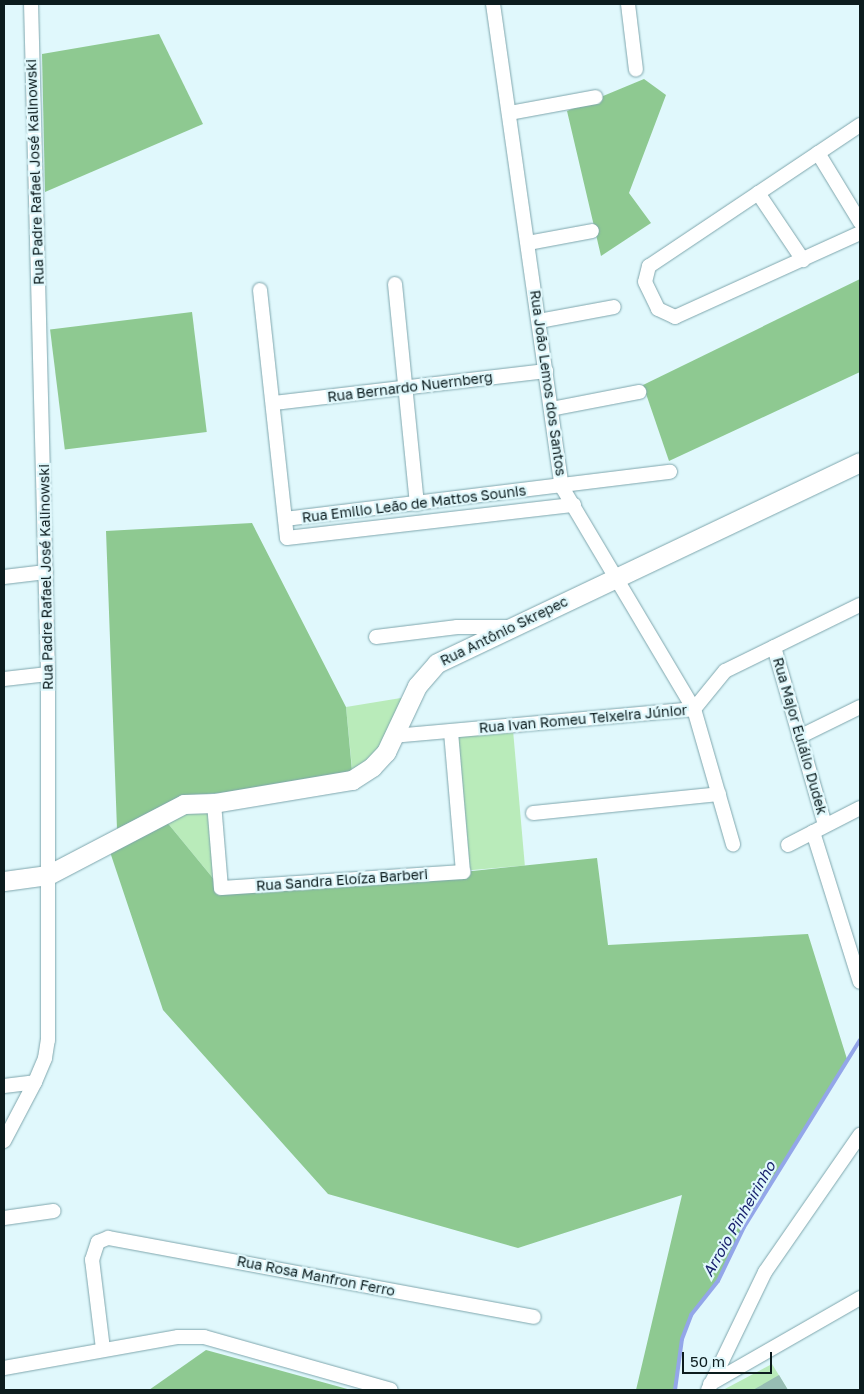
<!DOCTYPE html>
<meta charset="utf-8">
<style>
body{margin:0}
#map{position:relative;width:864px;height:1394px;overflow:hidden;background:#e0f8fc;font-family:"Golos Text",sans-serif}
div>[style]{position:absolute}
.green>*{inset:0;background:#b9ebba;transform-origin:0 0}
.forest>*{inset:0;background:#8ec991;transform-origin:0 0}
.stream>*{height:4px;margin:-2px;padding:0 2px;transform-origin:2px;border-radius:2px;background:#93a6e9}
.building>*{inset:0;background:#97bdb3}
.roads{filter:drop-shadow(0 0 1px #7fa6ad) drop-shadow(0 0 1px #7fa6ad)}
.street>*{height:14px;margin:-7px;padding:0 7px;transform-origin:7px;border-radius:7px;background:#fff}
.secondary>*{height:19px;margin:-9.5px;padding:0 9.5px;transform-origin:9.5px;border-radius:9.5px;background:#fff}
span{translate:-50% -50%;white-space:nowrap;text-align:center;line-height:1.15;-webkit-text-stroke:4.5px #e0f8fc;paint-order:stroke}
.street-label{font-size:14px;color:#0c1c1e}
.water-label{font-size:15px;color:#19216d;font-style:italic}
.frame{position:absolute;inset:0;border:5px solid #0c1c1e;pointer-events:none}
.scale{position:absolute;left:682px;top:1352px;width:90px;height:22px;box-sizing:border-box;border:2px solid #0c1c1e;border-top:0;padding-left:6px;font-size:15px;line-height:18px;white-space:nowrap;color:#0c1c1e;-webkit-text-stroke:4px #e0f8fc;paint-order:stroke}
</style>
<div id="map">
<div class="green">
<i style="clip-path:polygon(407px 697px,387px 738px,353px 778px,346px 707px)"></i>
<i style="left:513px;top:730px;width:136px;height:55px;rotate:85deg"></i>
<i style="clip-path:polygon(214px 803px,221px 888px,161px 815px)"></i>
<i style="clip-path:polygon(772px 1364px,788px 1390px,723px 1390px)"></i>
</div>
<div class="forest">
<i style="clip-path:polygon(159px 34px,203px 124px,45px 192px,42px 54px)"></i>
<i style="clip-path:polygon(644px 79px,666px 95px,629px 193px,651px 223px,601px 256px,567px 111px)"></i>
<i style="clip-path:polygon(860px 279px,860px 372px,669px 461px,643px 385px)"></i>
<i style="left:192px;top:312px;width:121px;height:143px;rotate:83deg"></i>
<i style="clip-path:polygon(252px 523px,346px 707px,352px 771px,267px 789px,182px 796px,117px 829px,106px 531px)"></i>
<i style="clip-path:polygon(161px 815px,221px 888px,463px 872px,597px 858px,608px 945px,808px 934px,847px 1059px,744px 1227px,718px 1281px,691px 1315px,682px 1339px,675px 1390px,636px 1390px,682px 1195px,518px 1248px,328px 1194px,163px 1010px,107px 843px)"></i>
<i style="clip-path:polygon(206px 1350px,351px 1390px,149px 1390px)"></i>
</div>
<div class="stream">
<i style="left:675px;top:1390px;width:51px;rotate:-82.2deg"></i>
<i style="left:682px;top:1339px;width:26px;rotate:-69deg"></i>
<i style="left:691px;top:1315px;width:43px;rotate:-51.5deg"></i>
<i style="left:718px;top:1281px;width:60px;rotate:-64.3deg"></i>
<i style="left:744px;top:1227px;width:220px;rotate:-58.2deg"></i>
</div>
<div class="building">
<i style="clip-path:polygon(779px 1375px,788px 1390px,753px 1390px)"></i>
</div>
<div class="roads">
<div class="street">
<i style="left:493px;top:4px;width:488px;rotate:81.9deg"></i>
<i style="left:562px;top:487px;width:258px;rotate:59.3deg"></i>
<i style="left:694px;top:709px;width:141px;rotate:73.9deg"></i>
<i style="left:628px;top:4px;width:66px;rotate:83.1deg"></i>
<i style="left:509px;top:113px;width:88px;rotate:-10.4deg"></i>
<i style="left:860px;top:125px;width:254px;rotate:146.2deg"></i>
<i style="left:649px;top:266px;width:16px;rotate:104deg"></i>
<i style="left:645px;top:282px;width:30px;rotate:64deg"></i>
<i style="left:658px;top:309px;width:19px;rotate:25deg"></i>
<i style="left:675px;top:317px;width:203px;rotate:-24.4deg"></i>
<i style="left:818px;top:153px;width:81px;rotate:58.7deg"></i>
<i style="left:758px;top:193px;width:81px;rotate:56.1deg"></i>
<i style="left:528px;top:243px;width:65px;rotate:-10.6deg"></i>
<i style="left:395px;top:284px;width:221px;rotate:84.3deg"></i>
<i style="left:260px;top:290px;width:249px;rotate:83.8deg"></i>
<i style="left:287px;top:538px;width:289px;rotate:-6.6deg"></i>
<i style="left:539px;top:321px;width:76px;rotate:-10.6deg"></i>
<i style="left:274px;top:403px;width:274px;rotate:-6.7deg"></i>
<i style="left:551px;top:409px;width:90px;rotate:-10.9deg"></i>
<i style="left:285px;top:519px;width:388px;rotate:-7deg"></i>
<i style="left:4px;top:577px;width:42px;rotate:-6.8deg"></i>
<i style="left:376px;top:637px;width:82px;rotate:-7deg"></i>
<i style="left:457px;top:627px;width:50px"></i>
<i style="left:774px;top:647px;width:185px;rotate:74deg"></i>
<i style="left:4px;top:679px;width:44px;rotate:-6.5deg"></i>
<i style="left:393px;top:736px;width:302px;rotate:-5.1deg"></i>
<i style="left:694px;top:709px;width:49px;rotate:-50.8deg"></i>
<i style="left:725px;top:671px;width:150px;rotate:-26.1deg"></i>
<i style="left:799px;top:737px;width:68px;rotate:-26.2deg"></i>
<i style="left:214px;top:803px;width:85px;rotate:85.3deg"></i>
<i style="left:221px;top:888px;width:243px;rotate:-3.8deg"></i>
<i style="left:463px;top:872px;width:141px;rotate:-94.9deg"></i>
<i style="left:533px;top:813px;width:187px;rotate:-5.8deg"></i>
<i style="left:813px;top:832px;width:157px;rotate:72.6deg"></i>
<i style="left:788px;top:845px;width:81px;rotate:-27.2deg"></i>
<i style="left:4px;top:1086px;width:31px;rotate:-7deg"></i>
<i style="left:4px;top:1141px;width:67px;rotate:-62.3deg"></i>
<i style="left:35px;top:1082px;width:26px;rotate:-67deg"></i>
<i style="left:45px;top:1058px;width:18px;rotate:-81deg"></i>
<i style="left:48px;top:1040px;width:366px;rotate:-90deg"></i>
<i style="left:48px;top:674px;width:670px;rotate:-91.45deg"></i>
<i style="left:4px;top:1218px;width:50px;rotate:-8deg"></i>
<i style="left:103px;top:1349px;width:90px;rotate:-97deg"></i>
<i style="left:92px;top:1260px;width:19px;rotate:-72deg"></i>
<i style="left:98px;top:1242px;width:11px;rotate:-22deg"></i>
<i style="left:108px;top:1238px;width:433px;rotate:10.5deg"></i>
<i style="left:4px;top:1368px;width:177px;rotate:-10.1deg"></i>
<i style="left:178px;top:1337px;width:26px"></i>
<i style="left:204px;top:1337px;width:194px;rotate:15.8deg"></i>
<i style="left:710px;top:1384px;width:173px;rotate:-29.8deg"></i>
<i style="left:708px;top:1390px;width:131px;rotate:-64.2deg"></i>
<i style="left:765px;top:1272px;width:167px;rotate:-55.3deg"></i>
</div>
<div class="secondary">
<i style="left:4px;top:881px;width:44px;rotate:-7.8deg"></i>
<i style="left:48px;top:875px;width:153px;rotate:-27.6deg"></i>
<i style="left:184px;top:804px;width:30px;rotate:-2deg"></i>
<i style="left:214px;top:803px;width:140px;rotate:-9.5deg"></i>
<i style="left:352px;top:780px;width:24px;rotate:-33deg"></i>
<i style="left:372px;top:767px;width:21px;rotate:-47deg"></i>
<i style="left:386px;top:752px;width:73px;rotate:-64.8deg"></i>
<i style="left:417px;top:686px;width:30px;rotate:-49deg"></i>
<i style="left:437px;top:663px;width:468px;rotate:-25.4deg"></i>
</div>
</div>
<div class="street-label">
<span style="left:35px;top:172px;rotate:-92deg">Rua Padre Rafael José Kalinowski</span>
<span style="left:548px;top:383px;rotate:82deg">Rua João Lemos dos Santos</span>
<span style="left:410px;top:387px;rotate:-7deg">Rua Bernardo Nuernberg</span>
<span style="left:414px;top:504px;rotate:-7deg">Rua Emilio Leão de Mattos Sounis</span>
<span style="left:46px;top:577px;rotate:-91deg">Rua Padre Rafael José Kalinowski</span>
<span style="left:504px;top:631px;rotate:-26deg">Rua Antônio Skrepec</span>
<span style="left:583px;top:719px;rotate:-5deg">Rua Ivan Romeu Teixeira Júnior</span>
<span style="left:800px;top:736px;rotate:74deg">Rua Major Eulálio Dudek</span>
<span style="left:342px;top:880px;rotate:-4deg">Rua Sandra Eloíza Barberi</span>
<span style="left:316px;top:1276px;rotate:11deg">Rua Rosa Manfron Ferro</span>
</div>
<div class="water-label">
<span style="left:739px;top:1219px;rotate:-60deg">Arroio Pinheirinho</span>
</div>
<div class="frame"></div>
<div class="scale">50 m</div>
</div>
